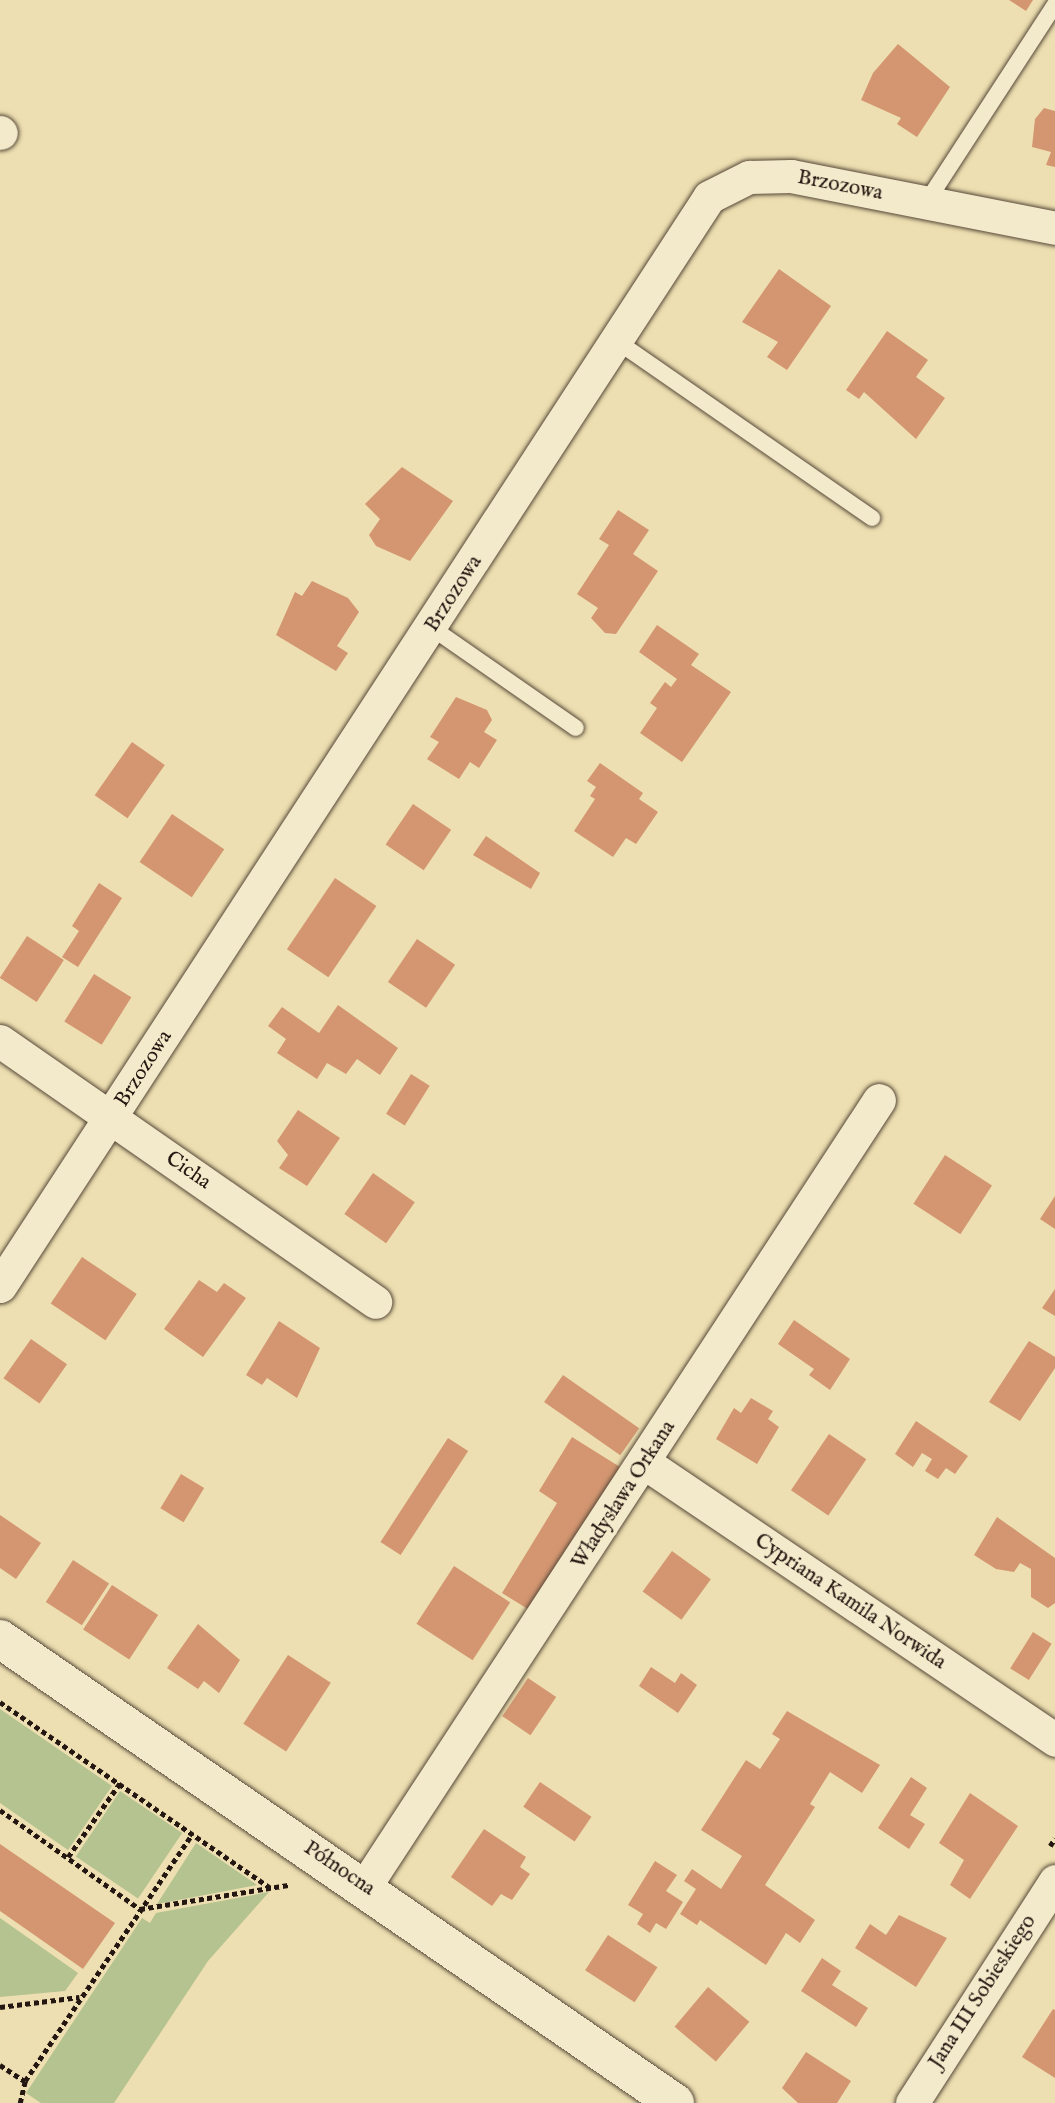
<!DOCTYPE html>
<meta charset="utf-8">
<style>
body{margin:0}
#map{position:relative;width:1055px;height:2103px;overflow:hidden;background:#eddfb1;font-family:"IM FELL English",serif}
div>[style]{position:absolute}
.green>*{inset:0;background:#b4c38f;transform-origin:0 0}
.building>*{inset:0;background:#d39671;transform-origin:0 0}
.path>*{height:4.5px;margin-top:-2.25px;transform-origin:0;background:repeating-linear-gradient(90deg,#241610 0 5px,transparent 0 8.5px)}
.roads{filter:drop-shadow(0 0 2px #564838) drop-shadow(0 0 2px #564838)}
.lane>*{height:16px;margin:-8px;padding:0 8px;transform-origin:8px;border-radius:8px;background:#f3eacc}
.street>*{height:33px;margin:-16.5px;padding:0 16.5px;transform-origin:16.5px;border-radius:16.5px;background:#f3eacc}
.secondary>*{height:38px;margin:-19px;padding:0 19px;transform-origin:19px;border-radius:19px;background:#f3eacc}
span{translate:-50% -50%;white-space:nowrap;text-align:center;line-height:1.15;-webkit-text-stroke:7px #f3eacc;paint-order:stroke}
.street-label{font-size:21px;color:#241610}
</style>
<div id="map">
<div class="green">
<i style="clip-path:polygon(0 1709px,112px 1786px,68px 1850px,0 1803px)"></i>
<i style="left:120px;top:1791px;width:75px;height:79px;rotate:34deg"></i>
<i style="clip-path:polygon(196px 1843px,257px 1885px,157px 1904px)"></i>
<i style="clip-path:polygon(269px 1892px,208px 1961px,114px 2103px,41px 2103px,26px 2093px,142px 1918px,150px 1923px,156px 1913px)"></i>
<i style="clip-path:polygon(0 1918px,78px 1973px,65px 1991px,0 1997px)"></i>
</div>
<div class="building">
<i style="clip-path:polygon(1009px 0,1033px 0,1026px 11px)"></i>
<i style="clip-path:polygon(898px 44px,950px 87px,917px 137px,897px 124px,901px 118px,861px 100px,873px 73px)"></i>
<i style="clip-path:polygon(1044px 108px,1055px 111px,1055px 167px,1046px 165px,1051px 152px,1032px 147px,1035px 119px)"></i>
<i style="clip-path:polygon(779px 269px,831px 306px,787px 370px,767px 357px,778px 342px,742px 322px)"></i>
<i style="clip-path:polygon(887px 331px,928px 360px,916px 377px,945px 398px,916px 439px,864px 392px,859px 399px,846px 390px)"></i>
<i style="clip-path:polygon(402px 467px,453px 501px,410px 561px,376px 546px,369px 535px,380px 519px,365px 504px)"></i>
<i style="clip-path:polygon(618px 510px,649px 530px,633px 554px,658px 571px,616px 634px,605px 633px,591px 618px,598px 608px,577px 594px,609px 545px,599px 539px)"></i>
<i style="clip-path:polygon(312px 581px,348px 598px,359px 612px,337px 646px,348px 653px,336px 671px,276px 635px,295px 592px,302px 596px)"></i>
<i style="clip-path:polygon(657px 625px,699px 654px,691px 665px,731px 692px,682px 762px,640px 733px,657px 708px,650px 703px,665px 682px,671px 687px,677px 679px,639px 652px)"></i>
<i style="clip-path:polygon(456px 697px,487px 710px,492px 720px,484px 732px,497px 740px,479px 768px,470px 762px,459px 779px,427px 759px,439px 742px,430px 737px)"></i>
<i style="left:132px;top:742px;width:40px;height:65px;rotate:35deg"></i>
<i style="clip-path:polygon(600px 763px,643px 793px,639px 799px,658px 812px,636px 844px,626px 838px,613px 857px,574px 831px,595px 799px,590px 796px,596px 787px,587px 781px)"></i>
<i style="left:413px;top:804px;width:46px;height:49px;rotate:34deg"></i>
<i style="left:172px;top:814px;width:63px;height:58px;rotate:34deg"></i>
<i style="clip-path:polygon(486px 836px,540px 873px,531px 889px,473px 855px)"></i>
<i style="left:335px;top:878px;width:50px;height:86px;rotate:34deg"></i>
<i style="clip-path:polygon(99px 883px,122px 898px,78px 967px,62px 957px,79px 931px,72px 926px)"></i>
<i style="left:27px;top:936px;width:44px;height:50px;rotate:33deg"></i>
<i style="left:417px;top:939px;width:46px;height:52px;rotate:34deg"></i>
<i style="left:94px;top:974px;width:44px;height:56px;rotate:32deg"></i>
<i style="clip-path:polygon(338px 1005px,398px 1048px,380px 1075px,357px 1059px,346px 1074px,327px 1063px,317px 1079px,277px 1053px,286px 1039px,268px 1026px,282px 1007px,319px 1033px)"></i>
<i style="left:411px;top:1074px;width:22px;height:47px;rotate:32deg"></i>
<i style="clip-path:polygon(298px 1110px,340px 1138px,307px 1186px,279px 1168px,288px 1155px,277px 1141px)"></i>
<i style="left:945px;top:1155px;width:56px;height:58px;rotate:33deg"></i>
<i style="left:373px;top:1173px;width:51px;height:50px;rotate:35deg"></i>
<i style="clip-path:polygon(1055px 1196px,1055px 1229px,1040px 1219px)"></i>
<i style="left:82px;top:1257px;width:66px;height:56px;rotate:34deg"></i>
<i style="clip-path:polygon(199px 1280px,217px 1292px,224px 1283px,246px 1298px,203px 1357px,164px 1329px)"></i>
<i style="clip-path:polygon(1055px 1289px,1055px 1316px,1042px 1308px)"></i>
<i style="clip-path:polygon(794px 1320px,850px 1359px,830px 1390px,809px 1375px,814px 1369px,778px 1344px)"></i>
<i style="clip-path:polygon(279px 1321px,320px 1348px,297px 1398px,267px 1378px,262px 1385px,246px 1375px)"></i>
<i style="left:31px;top:1339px;width:44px;height:48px;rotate:35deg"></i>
<i style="clip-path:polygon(1029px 1341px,1055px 1357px,1055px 1368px,1020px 1421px,989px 1402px)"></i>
<i style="left:563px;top:1375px;width:93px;height:33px;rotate:35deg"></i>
<i style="clip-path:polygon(751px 1398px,773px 1411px,768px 1419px,779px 1427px,757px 1464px,716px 1439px,734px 1408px,741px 1413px)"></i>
<i style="clip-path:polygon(916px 1421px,968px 1456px,955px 1474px,946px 1468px,938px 1479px,925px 1471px,932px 1459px,922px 1453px,913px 1467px,895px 1454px)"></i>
<i style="left:829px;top:1434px;width:45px;height:68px;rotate:34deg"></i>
<i style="clip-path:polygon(572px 1437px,620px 1467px,531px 1611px,502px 1593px,557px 1503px,539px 1491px)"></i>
<i style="left:448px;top:1438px;width:24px;height:124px;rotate:33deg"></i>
<i style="left:181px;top:1474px;width:27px;height:40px;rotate:31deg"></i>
<i style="clip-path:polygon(0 1515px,41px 1543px,16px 1579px,0 1568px)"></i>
<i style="clip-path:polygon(997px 1517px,1055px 1558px,1055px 1603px,1048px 1608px,1031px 1597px,1031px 1569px,1020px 1563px,1014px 1572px,996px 1569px,974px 1555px)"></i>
<i style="left:672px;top:1551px;width:48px;height:50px;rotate:36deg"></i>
<i style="left:73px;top:1560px;width:43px;height:50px;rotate:33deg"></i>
<i style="left:454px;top:1566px;width:67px;height:69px;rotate:33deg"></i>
<i style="left:112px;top:1585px;width:55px;height:53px;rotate:33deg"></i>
<i style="clip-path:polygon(198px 1624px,240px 1660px,219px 1693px,204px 1681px,198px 1689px,167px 1668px)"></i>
<i style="left:1033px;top:1632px;width:22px;height:43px;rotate:32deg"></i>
<i style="left:288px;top:1655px;width:51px;height:82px;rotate:33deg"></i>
<i style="clip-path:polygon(651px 1667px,675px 1683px,681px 1673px,697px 1685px,678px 1713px,639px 1686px)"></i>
<i style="left:528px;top:1678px;width:34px;height:46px;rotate:34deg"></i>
<i style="clip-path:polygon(787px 1711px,880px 1765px,862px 1793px,830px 1772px,810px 1804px,815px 1807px,765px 1885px,815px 1920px,800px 1943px,786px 1933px,766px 1965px,700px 1920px,697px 1925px,680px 1914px,696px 1889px,684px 1881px,692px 1869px,721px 1889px,742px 1856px,701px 1830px,746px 1760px,760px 1769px,780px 1739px,772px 1734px)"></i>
<i style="clip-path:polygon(911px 1777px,927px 1788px,910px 1815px,925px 1824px,909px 1849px,878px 1828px)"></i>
<i style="left:540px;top:1782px;width:62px;height:30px;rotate:34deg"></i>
<i style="clip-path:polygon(970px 1793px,1018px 1826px,970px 1899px,950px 1885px,964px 1860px,939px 1843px)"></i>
<i style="clip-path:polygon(484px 1829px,526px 1857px,520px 1867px,530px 1874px,512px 1900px,501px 1894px,492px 1906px,451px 1877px)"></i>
<i style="clip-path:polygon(0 1844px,115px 1923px,83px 1969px,0 1911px)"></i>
<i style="clip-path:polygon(655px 1861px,677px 1875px,666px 1891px,683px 1902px,666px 1929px,656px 1923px,650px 1933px,637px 1924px,643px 1914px,628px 1905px)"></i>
<i style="clip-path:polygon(899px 1915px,947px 1938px,916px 1987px,855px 1948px,870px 1924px,886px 1935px)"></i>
<i style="left:608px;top:1935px;width:59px;height:42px;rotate:33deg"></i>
<i style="clip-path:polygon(822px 1958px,841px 1971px,832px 1985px,868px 2008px,856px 2027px,801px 1991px)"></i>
<i style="left:708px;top:1987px;width:54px;height:52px;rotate:40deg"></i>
<i style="clip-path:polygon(1053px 2009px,1055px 2010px,1055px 2078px,1022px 2057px)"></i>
<i style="clip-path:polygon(806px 2052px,851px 2081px,837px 2103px,798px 2103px,782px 2088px)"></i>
</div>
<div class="path">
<i style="left:0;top:1702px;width:329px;rotate:34.5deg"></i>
<i style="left:0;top:1810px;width:171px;rotate:35.3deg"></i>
<i style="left:140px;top:1909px;width:150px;rotate:-9.2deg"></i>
<i style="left:1050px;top:1846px;width:9px;rotate:-58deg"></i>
<i style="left:68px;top:1857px;width:90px;rotate:-54.9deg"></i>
<i style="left:0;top:2007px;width:80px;rotate:-7.2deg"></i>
<i style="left:0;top:2065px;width:30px;rotate:33deg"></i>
<i style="left:20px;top:2103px;width:23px;rotate:-77deg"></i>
<i style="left:25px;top:2081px;width:298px;rotate:-55.9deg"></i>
</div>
<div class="roads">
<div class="lane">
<i style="left:926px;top:203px;width:237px;rotate:-57deg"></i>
<i style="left:618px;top:342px;width:309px;rotate:34.7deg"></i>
<i style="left:432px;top:628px;width:175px;rotate:34.8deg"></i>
</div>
<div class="street">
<i style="left:0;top:132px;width:1px;rotate:45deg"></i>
<i style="left:0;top:1041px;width:457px;rotate:34.8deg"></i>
<i style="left:0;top:1286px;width:1299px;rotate:-56.93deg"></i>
<i style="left:709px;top:197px;width:45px;rotate:-26.6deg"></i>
<i style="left:749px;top:177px;width:42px;rotate:-1.4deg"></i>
<i style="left:791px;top:176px;width:269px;rotate:11.1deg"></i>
<i style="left:645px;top:1463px;width:495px;rotate:34deg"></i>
<i style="left:365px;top:1886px;width:939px;rotate:-56.82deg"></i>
<i style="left:912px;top:2103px;width:264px;rotate:-57.2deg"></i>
</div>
<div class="secondary">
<i style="left:0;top:1639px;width:819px;rotate:34.5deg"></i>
</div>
</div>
<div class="street-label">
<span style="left:840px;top:186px;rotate:11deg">Brzozowa</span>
<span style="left:454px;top:594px;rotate:-57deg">Brzozowa</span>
<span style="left:144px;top:1069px;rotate:-57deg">Brzozowa</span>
<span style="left:188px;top:1171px;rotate:35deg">Cicha</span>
<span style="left:624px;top:1495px;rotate:-57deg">Władysława Orkana</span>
<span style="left:850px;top:1602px;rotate:34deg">Cypriana Kamila Norwida</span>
<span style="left:339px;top:1869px;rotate:34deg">Północna</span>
<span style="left:983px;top:1992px;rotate:-57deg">Jana III Sobieskiego</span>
</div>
</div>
